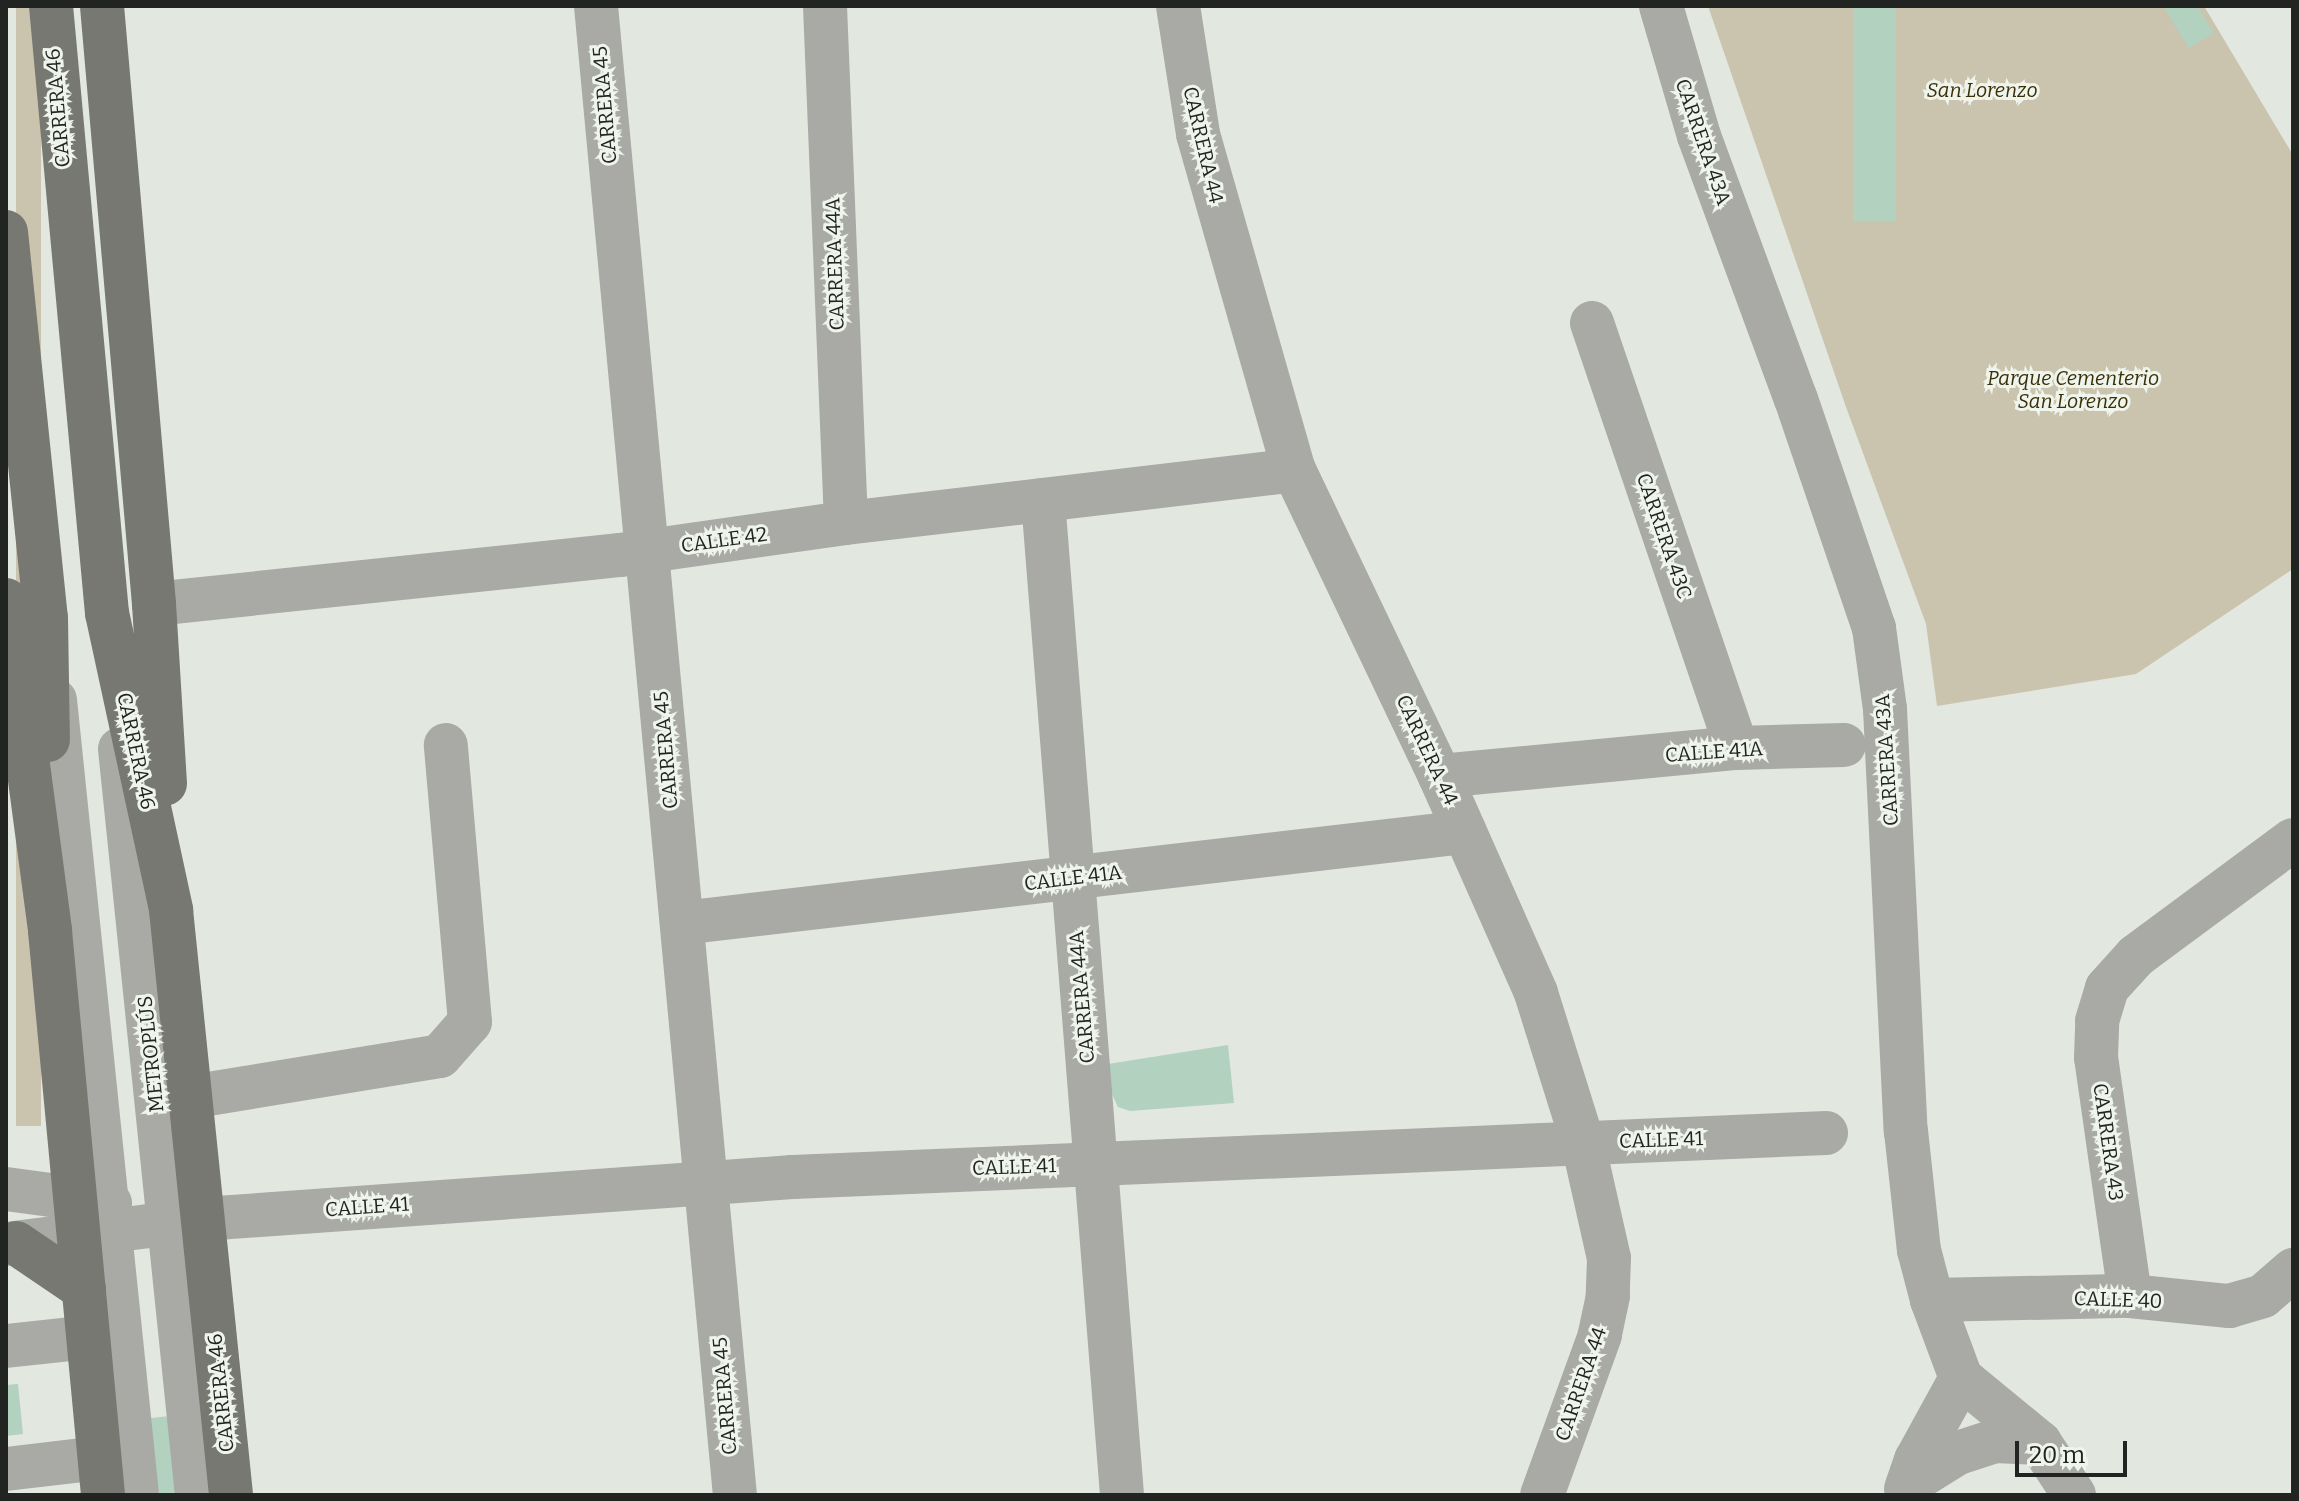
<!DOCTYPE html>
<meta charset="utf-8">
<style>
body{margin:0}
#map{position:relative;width:2299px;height:1501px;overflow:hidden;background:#e2e8e0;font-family:Bitter,serif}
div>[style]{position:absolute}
.green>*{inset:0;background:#cac4af;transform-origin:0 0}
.building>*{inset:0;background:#b2d1be;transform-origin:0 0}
.minor>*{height:44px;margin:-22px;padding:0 22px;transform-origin:22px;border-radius:22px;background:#a9aaa6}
.major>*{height:44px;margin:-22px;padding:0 22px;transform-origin:22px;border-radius:22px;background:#777872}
span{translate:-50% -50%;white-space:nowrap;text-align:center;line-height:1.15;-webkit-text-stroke:6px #eff5ed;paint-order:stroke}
.park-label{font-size:20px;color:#3a2f06;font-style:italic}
.street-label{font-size:20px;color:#222421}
.frame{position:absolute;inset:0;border:8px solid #222421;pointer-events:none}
.scale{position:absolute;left:2015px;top:1441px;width:112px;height:36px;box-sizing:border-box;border:4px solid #222421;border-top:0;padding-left:10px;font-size:24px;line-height:28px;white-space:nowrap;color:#222421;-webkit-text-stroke:6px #eff5ed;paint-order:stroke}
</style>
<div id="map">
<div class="green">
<i style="left:16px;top:6px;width:25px;height:1120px"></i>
<i style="clip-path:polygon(1708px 6px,2204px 6px,2293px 155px,2293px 569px,2136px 674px,1937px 706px,1926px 624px,1846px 407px)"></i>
</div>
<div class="building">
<i style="left:1853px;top:6px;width:43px;height:216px"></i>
<i style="clip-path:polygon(2163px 6px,2197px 6px,2214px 33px,2189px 48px)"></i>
<i style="clip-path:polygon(1228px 1045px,1234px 1103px,1130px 1111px,1118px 1107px,1111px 1092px,1108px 1064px)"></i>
<i style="clip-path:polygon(18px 1384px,23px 1434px,6px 1436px,6px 1385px)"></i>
<i style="left:179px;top:1415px;width:80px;height:42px;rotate:84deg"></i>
</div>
<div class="minor">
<i style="left:596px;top:6px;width:1495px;rotate:84.67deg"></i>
<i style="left:825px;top:6px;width:517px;rotate:87.67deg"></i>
<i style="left:1178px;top:6px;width:130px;rotate:81.1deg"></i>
<i style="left:1198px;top:134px;width:349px;rotate:74.1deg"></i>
<i style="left:1294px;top:470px;width:339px;rotate:64.5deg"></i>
<i style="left:1440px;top:776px;width:237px;rotate:66.1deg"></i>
<i style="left:1536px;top:993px;width:157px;rotate:72.6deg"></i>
<i style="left:1583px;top:1143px;width:118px;rotate:77.3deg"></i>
<i style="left:1609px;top:1258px;width:38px;rotate:92deg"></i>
<i style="left:1608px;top:1296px;width:40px;rotate:102deg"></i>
<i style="left:1600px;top:1335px;width:170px;rotate:109.9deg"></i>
<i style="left:1661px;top:6px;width:135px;rotate:73.7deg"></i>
<i style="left:1699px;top:136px;width:280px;rotate:69.8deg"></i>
<i style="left:1796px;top:399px;width:242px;rotate:71.2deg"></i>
<i style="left:1874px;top:628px;width:82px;rotate:82.3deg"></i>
<i style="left:1885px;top:709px;width:423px;rotate:87.2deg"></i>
<i style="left:1906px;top:1131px;width:120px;rotate:83.8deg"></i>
<i style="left:1919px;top:1250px;width:52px;rotate:75.4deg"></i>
<i style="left:1932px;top:1300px;width:83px;rotate:69.6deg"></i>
<i style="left:1961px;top:1378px;width:102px;rotate:39.4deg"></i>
<i style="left:2040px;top:1443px;width:62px;rotate:56.8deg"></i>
<i style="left:1592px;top:323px;width:449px;rotate:71.2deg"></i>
<i style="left:1043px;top:500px;width:998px;rotate:85.46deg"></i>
<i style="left:154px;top:604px;width:469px;rotate:-6deg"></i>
<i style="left:620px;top:555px;width:228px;rotate:-8.1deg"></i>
<i style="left:846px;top:523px;width:451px;rotate:-6.7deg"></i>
<i style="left:55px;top:700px;width:799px;rotate:84.11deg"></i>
<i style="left:120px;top:749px;width:750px;rotate:84.11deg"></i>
<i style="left:1440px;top:776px;width:298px;rotate:-5.4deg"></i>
<i style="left:1737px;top:748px;width:107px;rotate:-1.6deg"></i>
<i style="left:682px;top:923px;width:788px;rotate:-6.63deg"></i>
<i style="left:190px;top:1097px;width:253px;rotate:-9.3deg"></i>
<i style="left:440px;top:1056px;width:45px;rotate:-48.6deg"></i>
<i style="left:470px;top:1022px;width:278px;rotate:-95deg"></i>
<i style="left:6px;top:1189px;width:105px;rotate:7.7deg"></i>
<i style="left:6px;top:1244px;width:199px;rotate:-7.2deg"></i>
<i style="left:203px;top:1219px;width:591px;rotate:-4.07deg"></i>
<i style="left:793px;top:1177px;width:1034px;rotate:-2.44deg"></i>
<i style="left:2130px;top:1296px;width:240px;rotate:-98.1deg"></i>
<i style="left:2096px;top:1058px;width:37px;rotate:-88deg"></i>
<i style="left:2097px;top:1021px;width:34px;rotate:-73deg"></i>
<i style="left:2107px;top:988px;width:43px;rotate:-47.8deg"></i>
<i style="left:2136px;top:956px;width:195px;rotate:-36.5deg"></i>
<i style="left:1932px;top:1300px;width:198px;rotate:-1.2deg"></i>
<i style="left:2130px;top:1296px;width:100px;rotate:5.8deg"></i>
<i style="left:2229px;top:1306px;width:35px;rotate:-16deg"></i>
<i style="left:2263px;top:1296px;width:40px;rotate:-41deg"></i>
<i style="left:6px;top:1346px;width:83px;rotate:-6.2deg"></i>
<i style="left:6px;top:1469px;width:95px;rotate:-6.7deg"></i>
<i style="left:1908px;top:1484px;width:59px;rotate:-31.8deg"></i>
<i style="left:1958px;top:1453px;width:38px;rotate:-18deg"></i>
<i style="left:1994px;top:1441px;width:46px;rotate:2.5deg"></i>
<i style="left:1906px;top:1489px;width:31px;rotate:-71deg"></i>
<i style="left:1916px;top:1460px;width:94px;rotate:-61.2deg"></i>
</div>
<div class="major">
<i style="left:51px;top:6px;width:610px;rotate:84.73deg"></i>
<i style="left:107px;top:613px;width:304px;rotate:77.8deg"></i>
<i style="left:171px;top:910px;width:588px;rotate:84.14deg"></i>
<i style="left:102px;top:6px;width:600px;rotate:85.03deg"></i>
<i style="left:154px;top:604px;width:180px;rotate:86.5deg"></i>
<i style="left:6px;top:232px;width:388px;rotate:84.1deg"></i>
<i style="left:46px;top:618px;width:122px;rotate:89.1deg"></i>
<i style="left:6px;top:600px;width:334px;rotate:82.4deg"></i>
<i style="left:50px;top:931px;width:566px;rotate:84.63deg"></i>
<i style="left:16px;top:1243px;width:82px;rotate:34.1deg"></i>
</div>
<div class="park-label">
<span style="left:1982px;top:90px">San Lorenzo</span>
<span style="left:2073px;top:390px">Parque Cementerio<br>San Lorenzo</span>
</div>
<div class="street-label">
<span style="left:605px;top:105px;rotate:-95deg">CARRERA 45</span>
<span style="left:58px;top:108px;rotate:-95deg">CARRERA 46</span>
<span style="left:1703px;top:142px;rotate:71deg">CARRERA 43A</span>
<span style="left:1203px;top:145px;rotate:77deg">CARRERA 44</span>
<span style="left:835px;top:264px;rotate:-92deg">CARRERA 44A</span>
<span style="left:1664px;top:536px;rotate:71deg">CARRERA 43C</span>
<span style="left:724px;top:540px;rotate:-8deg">CALLE 42</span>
<span style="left:666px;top:750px;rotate:-95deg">CARRERA 45</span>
<span style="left:1427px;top:750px;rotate:65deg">CARRERA 44</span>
<span style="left:136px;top:751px;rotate:78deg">CARRERA 46</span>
<span style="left:1714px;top:752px;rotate:-4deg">CALLE 41A</span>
<span style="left:1887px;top:760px;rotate:-94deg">CARRERA 43A</span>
<span style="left:1073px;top:878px;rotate:-7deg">CALLE 41A</span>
<span style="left:1082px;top:997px;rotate:-95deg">CARRERA 44A</span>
<span style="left:151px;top:1054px;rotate:-96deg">METROPLÚS</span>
<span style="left:1661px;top:1140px;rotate:-2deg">CALLE 41</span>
<span style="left:2108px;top:1142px;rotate:82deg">CARRERA 43</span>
<span style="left:1014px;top:1167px;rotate:-2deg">CALLE 41</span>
<span style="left:367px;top:1207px;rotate:-4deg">CALLE 41</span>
<span style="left:2118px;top:1300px;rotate:2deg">CALLE 40</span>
<span style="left:1581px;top:1384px;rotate:-71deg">CARRERA 44</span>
<span style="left:221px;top:1393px;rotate:-96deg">CARRERA 46</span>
<span style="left:725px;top:1396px;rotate:-95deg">CARRERA 45</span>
</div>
<div class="frame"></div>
<div class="scale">20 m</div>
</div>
